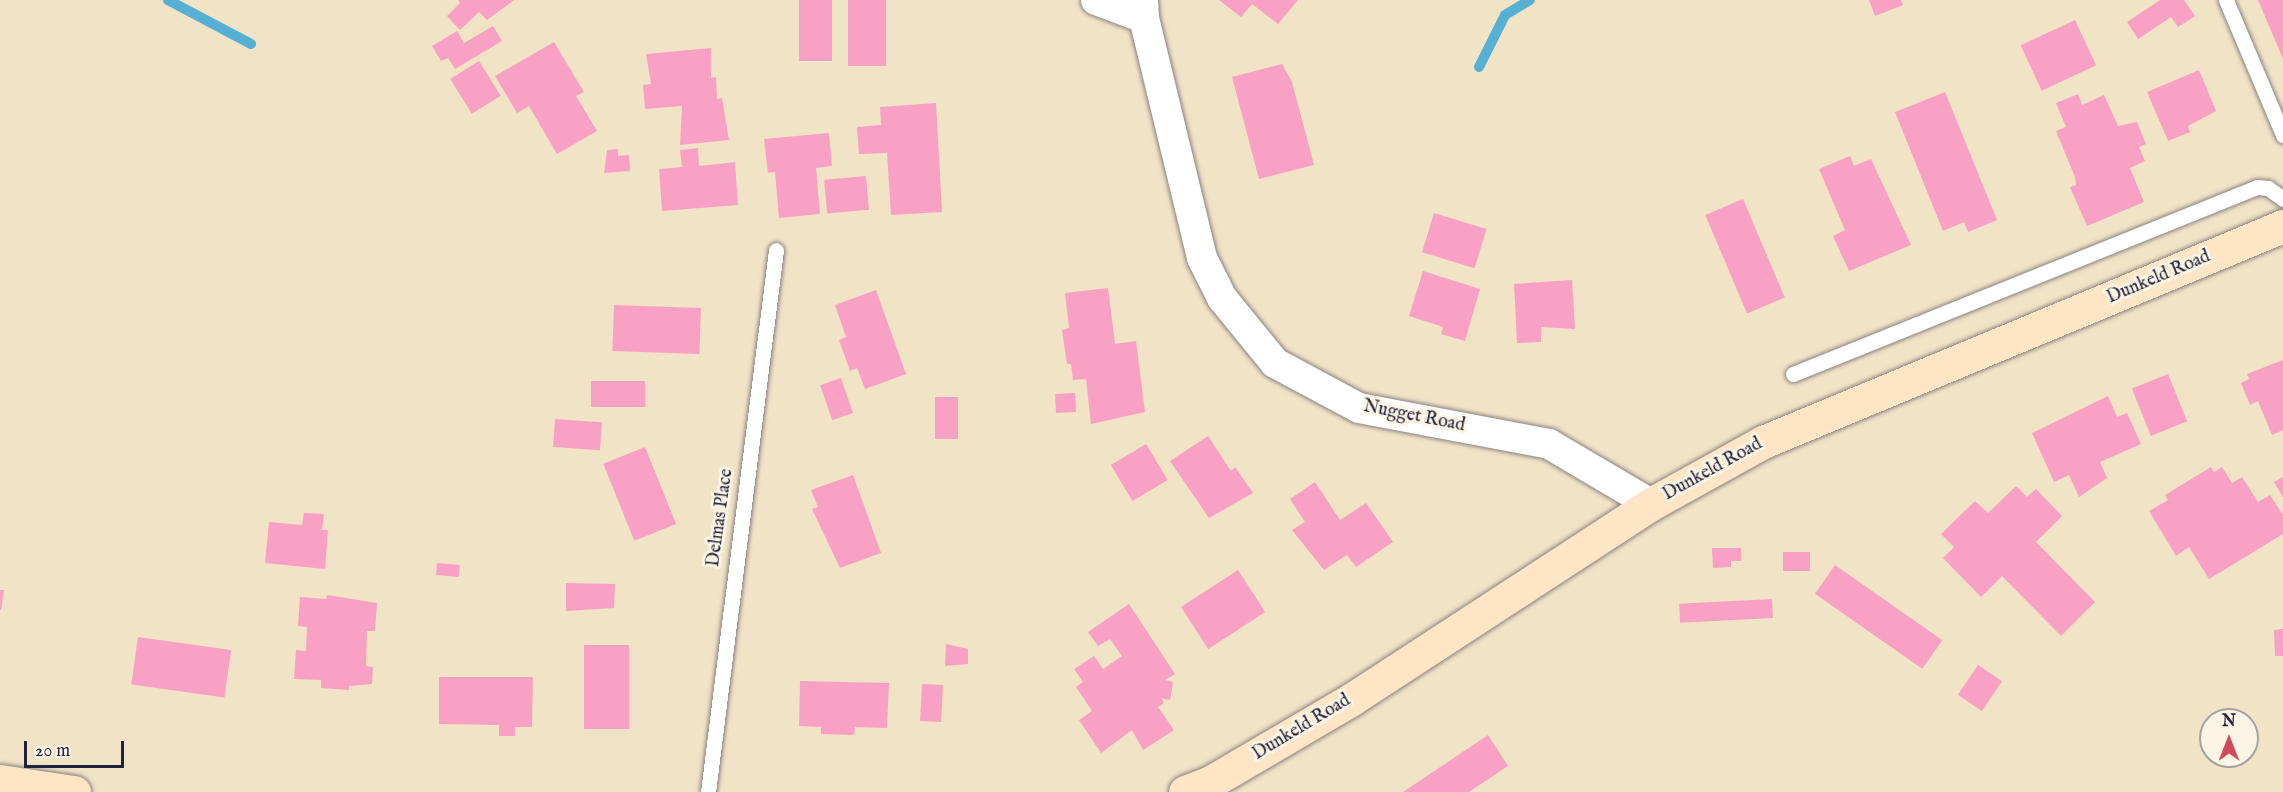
<!DOCTYPE html>
<style>
body{margin:0}
#map{position:relative;width:2283px;height:792px;overflow:hidden;background:#f1e3c6;font-family:"IM FELL English",serif}
div>[style]{position:absolute}
.stream>*{height:10px;margin:-5px;padding:0 5px;transform-origin:5px;border-radius:5px;background:#56b0d4}
.building>*{inset:0;background:#f8a1c4;transform-origin:0 0}
.roads{filter:drop-shadow(0 0 2px #8a8280) drop-shadow(0 0 2px #8a8280)}
.service>*{height:15px;margin:-7.5px;padding:0 7.5px;transform-origin:7.5px;border-radius:7.5px;background:#fff}
.minor>*{height:30px;margin:-15px;padding:0 15px;transform-origin:15px;border-radius:15px;background:#fff}
.secondary>*{height:33px;margin:-16.5px;padding:0 16.5px;transform-origin:16.5px;border-radius:16.5px;background:#fde5c5}
span{translate:-50% -50%;white-space:nowrap;text-align:center;line-height:1.15;-webkit-text-stroke:6px #fcf5e5;paint-order:stroke}
.street-label{font-size:18px;color:#22223b}
.north{position:absolute;left:2199px;top:708px;width:60px;height:60px;box-sizing:border-box;background:#fcf5e5;border:2px solid #a5a1a1;border-radius:50%;rotate:0deg;font-size:16px;font-weight:700;line-height:24px;text-align:center;color:#22223b}
.north::after{content:'';display:block;margin:auto;width:21px;height:27px;background:#d1495b;clip-path:polygon(50% 0,100% 100%,50% 72%,0 100%)}
.scale{position:absolute;left:24px;top:741px;width:100px;height:27px;box-sizing:border-box;border:3px solid #22223b;border-top:0;padding-left:8px;font-size:18px;line-height:21px;white-space:nowrap;color:#22223b;-webkit-text-stroke:4px #fcf5e5;paint-order:stroke}
</style>
<div id="map">
<div class="stream">
<i style="left:168px;top:0;width:94px;rotate:27.9deg"></i>
<i style="left:1479px;top:67px;width:58px;rotate:-63.4deg"></i>
<i style="left:1505px;top:15px;width:29px;rotate:-31deg"></i>
</div>
<div class="building">
<i style="clip-path:polygon(458px 0,514px 0,487px 20px,479px 12px,460px 30px,447px 16px,460px 3px)"></i>
<i style="left:799px;top:0;width:33px;height:61px"></i>
<i style="left:848px;top:0;width:38px;height:66px"></i>
<i style="clip-path:polygon(1219px 0,1298px 0,1278px 24px,1252px 4px,1241px 17px)"></i>
<i style="clip-path:polygon(1869px 0,1901px 0,1903px 5px,1875px 16px)"></i>
<i style="clip-path:polygon(2160px 0,2184px 0,2195px 16px,2178px 27px,2171px 17px,2138px 39px,2127px 22px)"></i>
<i style="clip-path:polygon(2258px 0,2283px 0,2283px 59px)"></i>
<i style="left:2075px;top:20px;width:50px;height:60px;rotate:65deg"></i>
<i style="clip-path:polygon(493px 26px,502px 41px,455px 69px,448px 58px,441px 61px,432px 46px,457px 31px,464px 43px)"></i>
<i style="clip-path:polygon(554px 42px,584px 92px,576px 96px,597px 131px,557px 154px,529px 106px,517px 113px,495px 76px)"></i>
<i style="clip-path:polygon(711px 48px,711px 78px,716px 77px,717px 99px,722px 98px,729px 140px,680px 145px,682px 106px,645px 109px,643px 85px,651px 84px,646px 54px)"></i>
<i style="left:479px;top:61px;width:41px;height:34px;rotate:58deg"></i>
<i style="clip-path:polygon(1282px 64px,1292px 82px,1314px 165px,1259px 179px,1232px 77px)"></i>
<i style="clip-path:polygon(2199px 70px,2216px 111px,2188px 126px,2190px 132px,2168px 141px,2147px 92px)"></i>
<i style="clip-path:polygon(1945px 92px,1997px 220px,1968px 232px,1964px 222px,1943px 231px,1895px 112px)"></i>
<i style="clip-path:polygon(2078px 94px,2082px 105px,2104px 95px,2118px 126px,2137px 122px,2146px 144px,2139px 147px,2145px 161px,2130px 168px,2144px 202px,2087px 226px,2070px 187px,2076px 185px,2075px 177px,2056px 131px,2066px 127px,2056px 103px)"></i>
<i style="clip-path:polygon(936px 103px,942px 212px,891px 215px,887px 153px,859px 154px,857px 127px,881px 125px,880px 107px)"></i>
<i style="clip-path:polygon(829px 133px,832px 166px,816px 168px,820px 214px,779px 218px,775px 172px,768px 173px,764px 139px)"></i>
<i style="clip-path:polygon(698px 148px,699px 166px,735px 162px,738px 205px,662px 211px,659px 169px,682px 167px,680px 150px)"></i>
<i style="clip-path:polygon(618px 149px,618px 156px,629px 155px,630px 171px,604px 173px,607px 150px)"></i>
<i style="clip-path:polygon(1850px 156px,1854px 166px,1871px 159px,1911px 245px,1849px 271px,1833px 236px,1845px 230px,1819px 169px)"></i>
<i style="left:866px;top:176px;width:34px;height:42px;rotate:85deg"></i>
<i style="left:1743px;top:199px;width:107px;height:41px;rotate:67deg"></i>
<i style="left:1434px;top:213px;width:55px;height:41px;rotate:17deg"></i>
<i style="clip-path:polygon(1423px 271px,1480px 289px,1465px 341px,1441px 334px,1443px 327px,1409px 316px)"></i>
<i style="clip-path:polygon(1572px 280px,1575px 329px,1541px 327px,1541px 342px,1517px 343px,1514px 284px)"></i>
<i style="clip-path:polygon(1108px 288px,1115px 344px,1136px 341px,1145px 412px,1091px 424px,1086px 379px,1073px 380px,1071px 364px,1067px 364px,1062px 330px,1069px 328px,1065px 293px)"></i>
<i style="clip-path:polygon(876px 290px,906px 374px,865px 389px,857px 368px,850px 371px,839px 340px,846px 337px,835px 305px)"></i>
<i style="left:614px;top:305px;width:87px;height:46px;rotate:2deg"></i>
<i style="clip-path:polygon(2283px 360px,2283px 430px,2272px 435px,2258px 401px,2250px 405px,2241px 383px,2249px 379px,2247px 374px)"></i>
<i style="left:2168px;top:374px;width:51px;height:39px;rotate:68deg"></i>
<i style="left:841px;top:378px;width:37px;height:22px;rotate:71deg"></i>
<i style="left:591px;top:381px;width:54px;height:26px"></i>
<i style="left:1075px;top:393px;width:19px;height:20px;rotate:87deg"></i>
<i style="clip-path:polygon(2108px 396px,2117px 417px,2127px 413px,2141px 444px,2100px 462px,2107px 478px,2079px 497px,2069px 475px,2054px 482px,2032px 433px)"></i>
<i style="left:935px;top:397px;width:23px;height:42px"></i>
<i style="left:555px;top:419px;width:47px;height:28px;rotate:4deg"></i>
<i style="clip-path:polygon(1208px 436px,1231px 471px,1235px 467px,1253px 493px,1209px 518px,1170px 461px)"></i>
<i style="left:1146px;top:444px;width:42px;height:41px;rotate:59deg"></i>
<i style="left:645px;top:447px;width:83px;height:45px;rotate:68deg"></i>
<i style="clip-path:polygon(2211px 467px,2214px 472px,2222px 467px,2232px 483px,2242px 477px,2258px 502px,2270px 495px,2283px 515px,2283px 534px,2209px 579px,2189px 547px,2176px 556px,2149px 511px,2168px 500px,2165px 495px)"></i>
<i style="clip-path:polygon(853px 475px,881px 553px,840px 568px,812px 509px,818px 507px,811px 490px)"></i>
<i style="clip-path:polygon(2283px 477px,2283px 497px,2274px 482px)"></i>
<i style="clip-path:polygon(1315px 482px,1340px 520px,1366px 503px,1393px 542px,1356px 567px,1347px 555px,1324px 570px,1292px 530px,1305px 522px,1290px 499px)"></i>
<i style="clip-path:polygon(2016px 486px,2027px 497px,2036px 489px,2062px 516px,2036px 542px,2095px 602px,2061px 636px,2002px 576px,1981px 597px,1943px 558px,1954px 547px,1941px 534px,1975px 501px,1988px 513px)"></i>
<i style="clip-path:polygon(304px 513px,324px 514px,322px 530px,328px 530px,325px 569px,265px 563px,269px 522px,302px 525px)"></i>
<i style="clip-path:polygon(1712px 548px,1741px 548px,1741px 561px,1731px 561px,1731px 567px,1713px 568px)"></i>
<i style="left:1810px;top:552px;width:19px;height:27px;rotate:90deg"></i>
<i style="left:437px;top:563px;width:23px;height:12px;rotate:5deg"></i>
<i style="left:1835px;top:565px;width:131px;height:35px;rotate:35deg"></i>
<i style="left:1238px;top:570px;width:50px;height:68px;rotate:57deg"></i>
<i style="clip-path:polygon(566px 583px,615px 584px,614px 608px,566px 611px)"></i>
<i style="clip-path:polygon(0 590px,4px 590px,1px 610px,0 610px)"></i>
<i style="clip-path:polygon(327px 595px,377px 603px,375px 631px,367px 631px,366px 666px,373px 667px,372px 684px,349px 686px,349px 690px,321px 688px,321px 680px,294px 679px,296px 650px,306px 651px,307px 627px,298px 626px,300px 597px,326px 599px)"></i>
<i style="left:1772px;top:599px;width:19px;height:93px;rotate:87deg"></i>
<i style="clip-path:polygon(1129px 604px,1175px 674px,1165px 680px,1173px 682px,1170px 700px,1161px 698px,1164px 703px,1158px 707px,1174px 730px,1143px 750px,1132px 730px,1101px 753px,1079px 720px,1092px 711px,1076px 687px,1083px 682px,1074px 669px,1094px 656px,1103px 669px,1122px 656px,1110px 639px,1098px 646px,1088px 632px)"></i>
<i style="clip-path:polygon(2283px 629px,2283px 656px,2275px 656px,2274px 630px)"></i>
<i style="left:138px;top:637px;width:94px;height:48px;rotate:8deg"></i>
<i style="clip-path:polygon(946px 644px,968px 649px,968px 664px,945px 666px)"></i>
<i style="left:584px;top:645px;width:45px;height:84px"></i>
<i style="left:1978px;top:665px;width:29px;height:36px;rotate:34deg"></i>
<i style="clip-path:polygon(439px 677px,533px 677px,532px 727px,515px 727px,515px 736px,499px 736px,499px 725px,439px 724px)"></i>
<i style="clip-path:polygon(800px 681px,889px 683px,887px 728px,855px 727px,854px 735px,821px 734px,821px 727px,799px 726px)"></i>
<i style="left:922px;top:684px;width:21px;height:37px;rotate:3deg"></i>
<i style="clip-path:polygon(1488px 735px,1508px 766px,1469px 792px,1403px 792px)"></i>
</div>
<div class="roads">
<div class="service">
<i style="left:2226px;top:0;width:147px;rotate:67.1deg"></i>
<i style="left:1793px;top:374px;width:500px;rotate:-21.95deg"></i>
<i style="left:2257px;top:187px;width:11px;rotate:5deg"></i>
<i style="left:2268px;top:188px;width:19px;rotate:36deg"></i>
<i style="left:708px;top:792px;width:546px;rotate:-82.85deg"></i>
</div>
<div class="minor">
<i style="left:1096px;top:0;width:51px;rotate:20.6deg"></i>
<i style="left:1143px;top:0;width:18px;rotate:87deg"></i>
<i style="left:1144px;top:18px;width:247px;rotate:76.4deg"></i>
<i style="left:1202px;top:258px;width:45px;rotate:63.4deg"></i>
<i style="left:1222px;top:298px;width:84px;rotate:50.8deg"></i>
<i style="left:1275px;top:363px;width:95px;rotate:28.2deg"></i>
<i style="left:1359px;top:408px;width:193px;rotate:10.7deg"></i>
<i style="left:1549px;top:444px;width:118px;rotate:30.5deg"></i>
</div>
<div class="secondary">
<i style="left:0;top:781px;width:75px;rotate:8.5deg"></i>
<i style="left:1185px;top:792px;width:26px;rotate:-21deg"></i>
<i style="left:1209px;top:783px;width:166px;rotate:-30.4deg"></i>
<i style="left:1352px;top:699px;width:357px;rotate:-33.1deg"></i>
<i style="left:1651px;top:504px;width:128px;rotate:-29deg"></i>
<i style="left:1763px;top:442px;width:563px;rotate:-22.56deg"></i>
</div>
</div>
<div class="street-label">
<span style="left:2159px;top:278px;rotate:-23deg">Dunkeld Road</span>
<span style="left:1414px;top:417px;rotate:11deg">Nugget Road</span>
<span style="left:1713px;top:470px;rotate:-29deg">Dunkeld Road</span>
<span style="left:721px;top:518px;rotate:-82deg">Delmas Place</span>
<span style="left:1302px;top:728px;rotate:-31deg">Dunkeld Road</span>
</div>
<div class="north">N</div>
<div class="scale">20 m</div>
</div>
